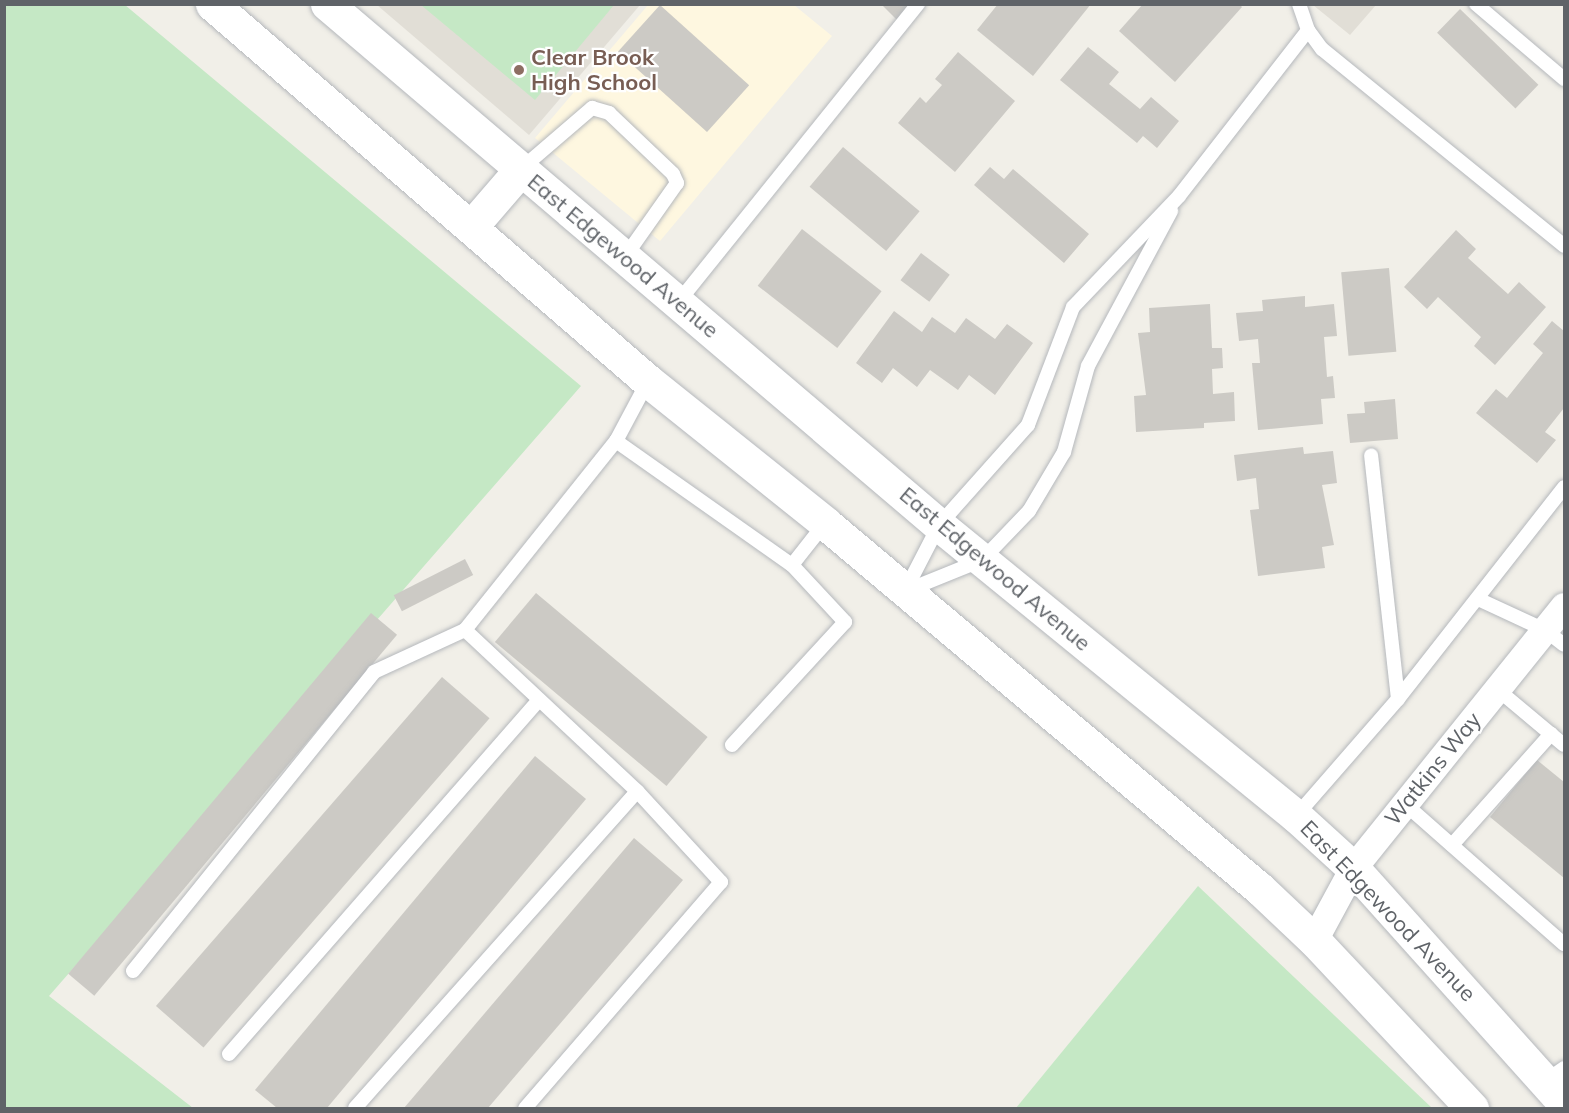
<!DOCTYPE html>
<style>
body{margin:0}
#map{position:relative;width:1569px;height:1113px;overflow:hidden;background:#f1efe8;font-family:Mulish,sans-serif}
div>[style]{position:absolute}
.commercial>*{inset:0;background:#fef7e0}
.education>*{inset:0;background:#e1ded6}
.green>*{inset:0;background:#c5e8c5}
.building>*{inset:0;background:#cccac5;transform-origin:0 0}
.roads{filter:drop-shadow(0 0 2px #b5b8bc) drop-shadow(0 0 2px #b5b8bc)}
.lane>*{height:14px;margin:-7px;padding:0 7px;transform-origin:7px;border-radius:7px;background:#fff}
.street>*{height:27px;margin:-13.5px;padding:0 13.5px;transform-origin:13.5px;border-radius:13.5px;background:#fff}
.secondary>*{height:33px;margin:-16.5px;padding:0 16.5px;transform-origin:16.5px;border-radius:16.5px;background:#fff}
.dots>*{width:16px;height:16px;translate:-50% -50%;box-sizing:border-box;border:3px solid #fff;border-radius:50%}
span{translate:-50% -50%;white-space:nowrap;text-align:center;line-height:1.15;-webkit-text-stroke:4.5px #fff;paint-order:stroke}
.education-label{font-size:22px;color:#785e54;font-weight:700}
.left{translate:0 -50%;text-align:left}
.street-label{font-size:22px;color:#5f6368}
.frame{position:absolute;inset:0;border:6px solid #5f6368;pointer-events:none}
</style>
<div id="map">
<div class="commercial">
<i style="clip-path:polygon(648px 5px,794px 5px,832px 36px,660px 241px,535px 138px)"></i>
</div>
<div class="education">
<i style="clip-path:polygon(377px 5px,640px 5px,529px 135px)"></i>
<i style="clip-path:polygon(1313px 5px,1376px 4px,1376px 5px,1350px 35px)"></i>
</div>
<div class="green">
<i style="clip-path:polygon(5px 5px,125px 5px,581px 386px,49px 996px,193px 1108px,5px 1108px)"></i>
<i style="clip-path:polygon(421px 5px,614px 5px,535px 100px)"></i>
<i style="clip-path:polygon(1198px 886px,1432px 1108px,1016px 1108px)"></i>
</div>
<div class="building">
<i style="clip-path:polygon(881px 4px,909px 4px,897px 20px)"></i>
<i style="clip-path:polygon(998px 4px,1091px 4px,1033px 76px,977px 30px)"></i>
<i style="clip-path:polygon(1143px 4px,1239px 4px,1242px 7px,1175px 82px,1119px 31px)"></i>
<i style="left:660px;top:5px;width:120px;height:63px;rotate:42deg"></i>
<i style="left:1460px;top:9px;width:109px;height:33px;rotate:44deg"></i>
<i style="clip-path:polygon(1088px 47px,1119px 72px,1109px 84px,1140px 109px,1151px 97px,1179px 121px,1157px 148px,1143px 136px,1137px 143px,1060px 80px)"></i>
<i style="clip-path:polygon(958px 52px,1015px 101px,955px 172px,898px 123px,920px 97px,926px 103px,942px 85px,935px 79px)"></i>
<i style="left:843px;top:147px;width:100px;height:52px;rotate:40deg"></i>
<i style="clip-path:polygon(990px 167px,1004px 179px,1013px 169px,1089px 234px,1064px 263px,974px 185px)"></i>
<i style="left:802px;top:229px;width:101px;height:72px;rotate:38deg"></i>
<i style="clip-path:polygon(1456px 230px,1476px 249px,1468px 258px,1508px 294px,1519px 282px,1546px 307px,1495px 365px,1474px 346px,1481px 337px,1438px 297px,1427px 309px,1404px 287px)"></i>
<i style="left:921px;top:253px;width:36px;height:34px;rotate:37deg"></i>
<i style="left:1389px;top:268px;width:84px;height:48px;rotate:85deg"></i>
<i style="clip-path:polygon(1305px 296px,1305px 307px,1334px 304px,1337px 336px,1324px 337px,1327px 377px,1333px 376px,1335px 398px,1321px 399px,1323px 424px,1258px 430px,1252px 363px,1260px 363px,1258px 339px,1239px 341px,1236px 313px,1263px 311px,1262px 300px)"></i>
<i style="clip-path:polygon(1210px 304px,1212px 348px,1222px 348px,1223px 368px,1212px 369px,1213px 394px,1234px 392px,1235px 421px,1204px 423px,1204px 428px,1136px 432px,1134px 396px,1146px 395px,1138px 333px,1150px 332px,1149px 308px)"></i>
<i style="clip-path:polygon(894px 311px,922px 332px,932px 317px,955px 333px,966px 318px,995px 339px,1007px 324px,1033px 343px,995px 395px,969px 375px,958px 390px,930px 370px,917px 387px,893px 368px,882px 383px,856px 363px)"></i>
<i style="clip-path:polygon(1552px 321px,1564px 331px,1564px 408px,1545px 432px,1556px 440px,1537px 463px,1476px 413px,1496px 389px,1507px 398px,1543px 353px,1533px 344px)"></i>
<i style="clip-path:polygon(1395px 399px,1398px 439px,1350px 443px,1347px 414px,1365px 413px,1364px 402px)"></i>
<i style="clip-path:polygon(1303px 447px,1304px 454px,1333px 451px,1337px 483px,1322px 485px,1334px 545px,1322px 547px,1325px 568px,1258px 576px,1250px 510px,1259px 509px,1256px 478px,1237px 481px,1234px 455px)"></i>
<i style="left:465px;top:559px;width:18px;height:80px;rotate:63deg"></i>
<i style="left:536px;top:593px;width:224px;height:64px;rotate:40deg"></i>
<i style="left:371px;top:613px;width:34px;height:471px;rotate:40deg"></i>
<i style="left:442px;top:677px;width:63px;height:436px;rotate:41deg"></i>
<i style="clip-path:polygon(535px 756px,586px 799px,327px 1108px,277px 1108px,255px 1090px)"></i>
<i style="clip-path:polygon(1537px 760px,1564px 782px,1564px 878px,1490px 817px)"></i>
<i style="clip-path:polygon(634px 838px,683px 880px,488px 1108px,404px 1108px)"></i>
</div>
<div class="roads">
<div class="lane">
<i style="left:1299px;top:4px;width:28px;rotate:71deg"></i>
<i style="left:1476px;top:4px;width:116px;rotate:40.4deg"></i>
<i style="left:521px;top:169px;width:94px;rotate:-40.7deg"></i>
<i style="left:592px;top:108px;width:18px;rotate:16deg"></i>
<i style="left:609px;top:113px;width:88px;rotate:43.6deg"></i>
<i style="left:673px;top:174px;width:10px;rotate:66deg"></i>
<i style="left:677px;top:183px;width:92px;rotate:125.2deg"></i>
<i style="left:680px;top:300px;width:380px;rotate:-51.2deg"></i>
<i style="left:616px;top:441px;width:215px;rotate:35.2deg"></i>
<i style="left:792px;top:565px;width:78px;rotate:47.1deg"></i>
<i style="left:845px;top:622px;width:167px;rotate:132.6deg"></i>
<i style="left:792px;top:565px;width:53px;rotate:-51.8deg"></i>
<i style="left:908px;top:590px;width:80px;rotate:-22.1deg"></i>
<i style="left:982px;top:560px;width:68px;rotate:-46.2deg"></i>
<i style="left:1029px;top:511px;width:69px;rotate:-59.3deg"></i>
<i style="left:1064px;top:452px;width:89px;rotate:-74.4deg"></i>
<i style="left:1088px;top:366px;width:176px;rotate:-61.8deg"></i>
<i style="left:905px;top:591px;width:74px;rotate:-62.7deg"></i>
<i style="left:939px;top:525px;width:134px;rotate:-48.3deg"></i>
<i style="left:1028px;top:425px;width:126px;rotate:-69.1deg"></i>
<i style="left:1073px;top:307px;width:153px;rotate:-46.3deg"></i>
<i style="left:1179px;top:196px;width:210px;rotate:-52.1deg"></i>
<i style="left:1308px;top:30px;width:24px;rotate:54deg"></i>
<i style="left:1322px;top:49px;width:312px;rotate:39.1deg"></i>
<i style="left:1478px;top:599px;width:74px;rotate:24.8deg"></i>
<i style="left:1545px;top:630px;width:24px;rotate:38deg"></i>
<i style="left:465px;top:630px;width:236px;rotate:43.1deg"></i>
<i style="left:637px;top:791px;width:124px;rotate:47.3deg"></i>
<i style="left:721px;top:882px;width:299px;rotate:130.9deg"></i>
<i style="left:1497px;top:689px;width:87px;rotate:39.9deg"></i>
<i style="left:1398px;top:699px;width:269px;rotate:-51.9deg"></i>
<i style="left:1405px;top:804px;width:212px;rotate:41.4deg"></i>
<i style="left:1296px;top:816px;width:155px;rotate:-48.9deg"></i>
<i style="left:1398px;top:699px;width:245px;rotate:-96.3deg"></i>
<i style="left:1452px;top:845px;width:149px;rotate:-48.3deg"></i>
<i style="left:133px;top:971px;width:384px;rotate:-51.1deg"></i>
<i style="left:374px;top:672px;width:100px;rotate:-24.8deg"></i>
<i style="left:465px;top:630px;width:242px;rotate:-51.4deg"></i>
<i style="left:616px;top:441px;width:68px;rotate:-61.9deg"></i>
<i style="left:229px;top:1054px;width:469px;rotate:-48.8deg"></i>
<i style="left:1547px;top:1080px;width:21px;rotate:-35deg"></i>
<i style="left:355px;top:1108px;width:424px;rotate:-48.3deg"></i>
</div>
<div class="street">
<i style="left:1314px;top:940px;width:82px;rotate:-61.6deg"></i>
<i style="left:1353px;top:868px;width:336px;rotate:-51.2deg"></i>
</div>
<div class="secondary">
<i style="left:212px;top:4px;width:576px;rotate:40.85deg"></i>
<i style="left:648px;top:381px;width:227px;rotate:38.7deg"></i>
<i style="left:825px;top:523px;width:568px;rotate:40.08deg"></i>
<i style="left:1260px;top:889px;width:74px;rotate:43.4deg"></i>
<i style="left:1314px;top:940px;width:231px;rotate:46.8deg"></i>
<i style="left:327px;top:4px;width:804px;rotate:40.41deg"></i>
<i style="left:939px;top:525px;width:461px;rotate:39.2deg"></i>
<i style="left:1296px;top:816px;width:77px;rotate:42.4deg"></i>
<i style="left:1353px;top:868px;width:316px;rotate:48.1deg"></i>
<i style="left:471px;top:227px;width:75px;rotate:-49.3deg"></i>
</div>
</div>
<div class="dots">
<i style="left:519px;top:70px;background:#8d6e63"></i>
</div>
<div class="education-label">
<span class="left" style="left:531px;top:70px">Clear Brook<br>High School</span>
</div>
<div class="street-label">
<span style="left:623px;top:256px;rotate:40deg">East Edgewood Avenue</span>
<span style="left:995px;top:569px;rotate:40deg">East Edgewood Avenue</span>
<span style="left:1433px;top:769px;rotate:-51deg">Watkins Way</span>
<span style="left:1388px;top:911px;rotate:46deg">East Edgewood Avenue</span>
</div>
<div class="frame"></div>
</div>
